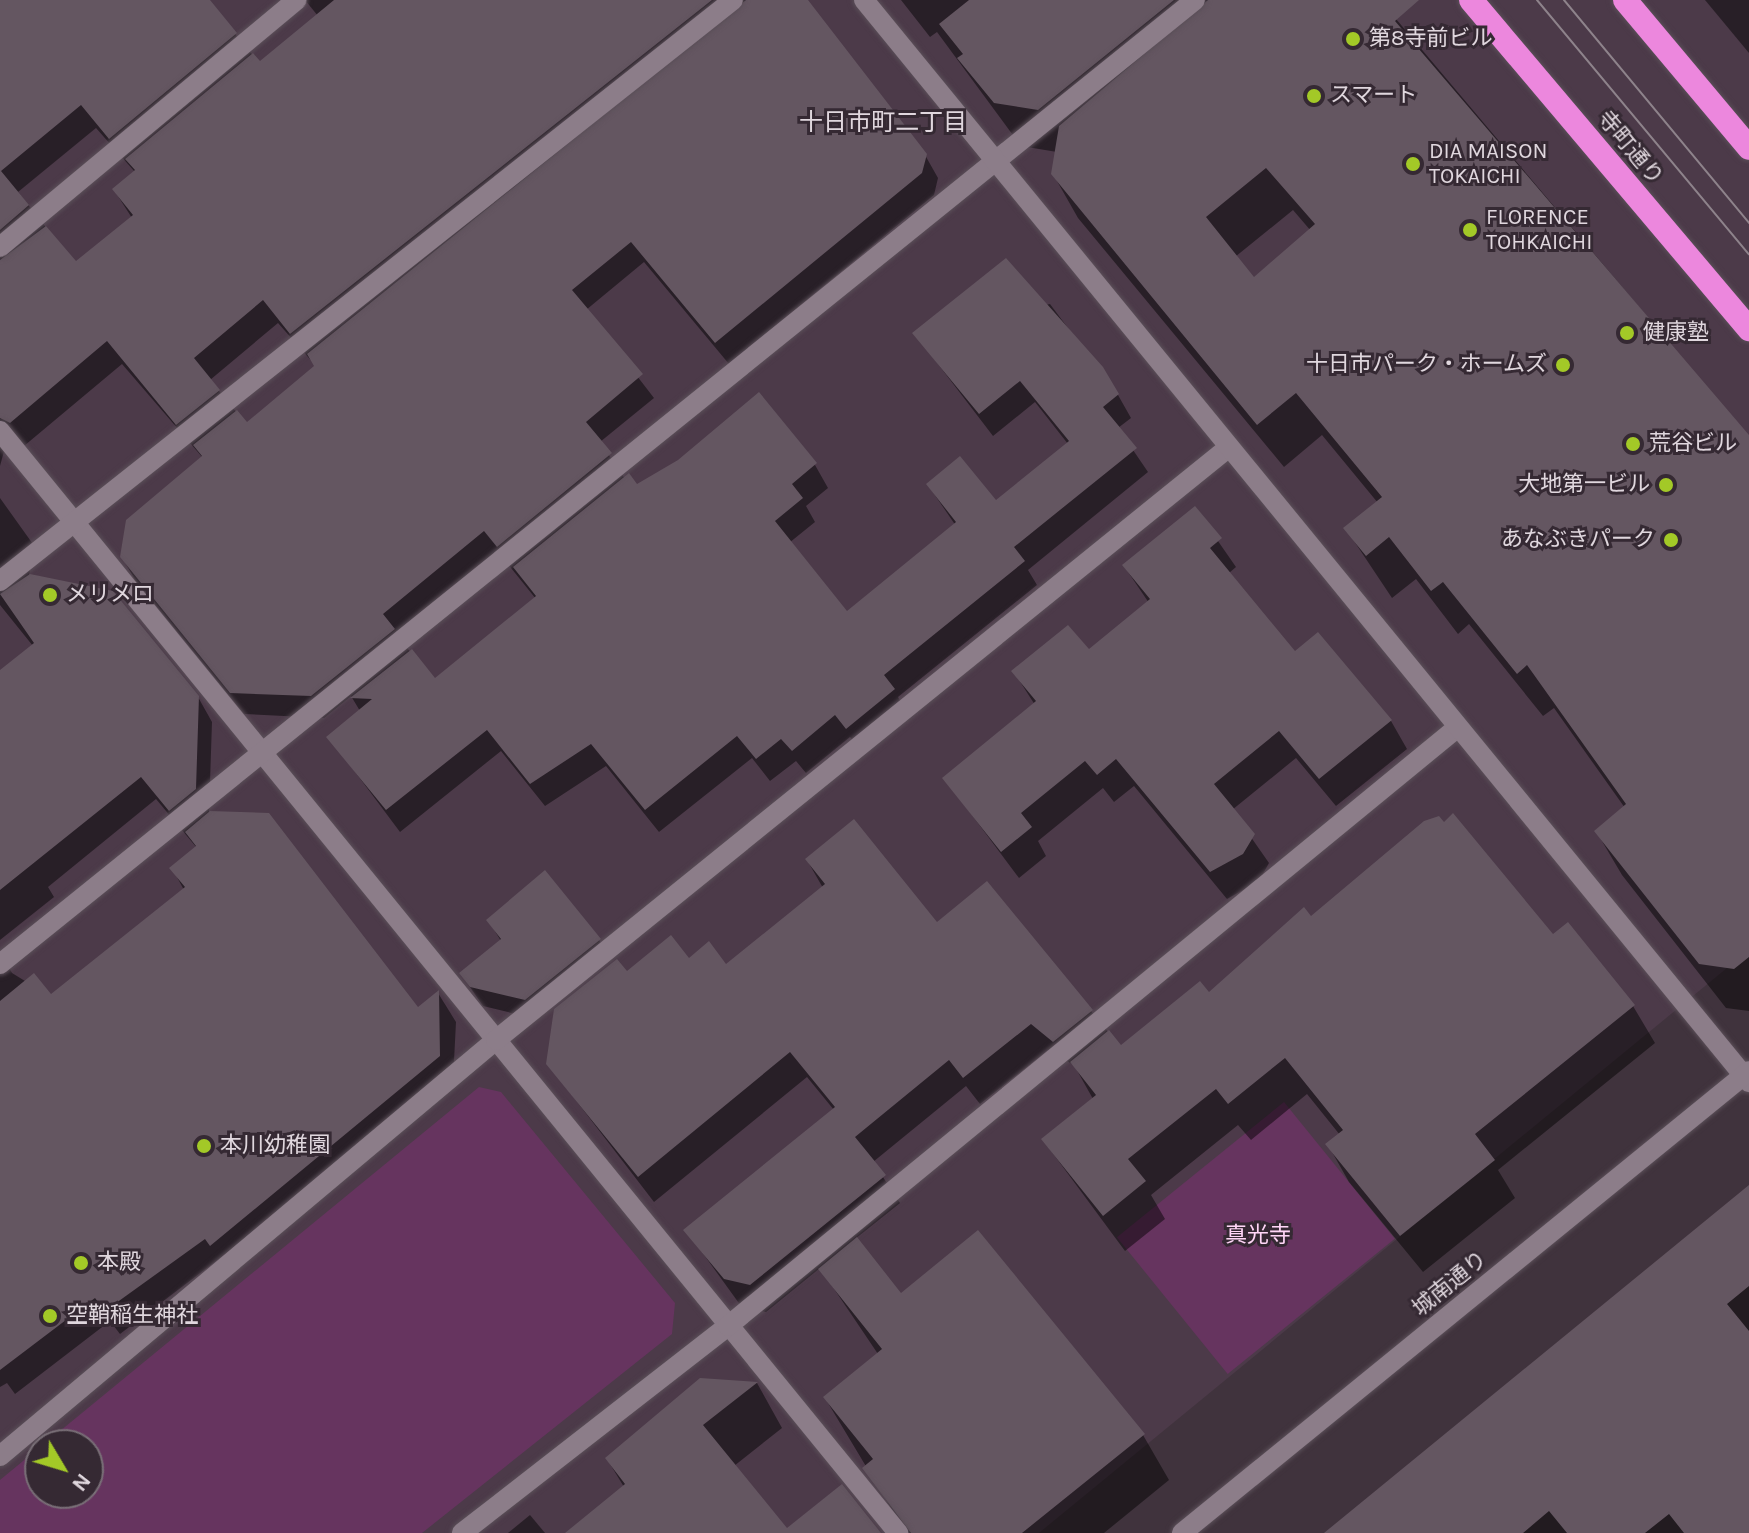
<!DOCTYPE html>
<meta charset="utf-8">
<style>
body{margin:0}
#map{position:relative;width:1749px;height:1533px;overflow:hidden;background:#40333d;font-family:Karla,"Noto Sans JP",sans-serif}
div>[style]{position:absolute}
.built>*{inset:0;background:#4c3a49}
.green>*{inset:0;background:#66345f;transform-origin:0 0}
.shadow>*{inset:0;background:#0007}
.building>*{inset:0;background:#645661}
.roads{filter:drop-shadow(0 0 2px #5a4f58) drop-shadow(0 0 2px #5a4f58)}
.street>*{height:20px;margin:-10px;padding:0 10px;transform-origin:10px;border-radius:10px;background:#8c7d89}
.secondary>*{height:20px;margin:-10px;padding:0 10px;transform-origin:10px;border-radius:10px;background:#8c7d89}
.highway>*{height:24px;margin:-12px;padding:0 12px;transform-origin:12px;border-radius:12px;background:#ec87dd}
.tram>*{height:2px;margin:-1px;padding:0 1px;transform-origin:1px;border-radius:1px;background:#8e838b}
.dots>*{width:22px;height:22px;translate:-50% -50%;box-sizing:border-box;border:4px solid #352933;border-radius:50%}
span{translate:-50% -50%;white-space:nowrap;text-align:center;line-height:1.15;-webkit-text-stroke:6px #352933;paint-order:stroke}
.poi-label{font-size:22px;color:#e0d7de}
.left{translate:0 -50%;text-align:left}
.right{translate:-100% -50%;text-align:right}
.street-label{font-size:22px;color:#e0d7de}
.park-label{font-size:22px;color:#ffd6f7}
.neighbourhood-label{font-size:24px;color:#e0d7de}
.north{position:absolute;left:24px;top:1429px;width:80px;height:80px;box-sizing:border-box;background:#352933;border:2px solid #796f77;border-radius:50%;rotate:128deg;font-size:22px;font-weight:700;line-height:32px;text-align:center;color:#e0d7de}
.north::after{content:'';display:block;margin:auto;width:28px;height:36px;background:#a3c927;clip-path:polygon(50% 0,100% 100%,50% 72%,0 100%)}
</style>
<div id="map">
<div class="built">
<i style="clip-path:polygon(evenodd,0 0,1749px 0,1749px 950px,1039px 1533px,0 1533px,0 0,40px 1445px,88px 1445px,88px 1493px,40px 1493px,40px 1445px)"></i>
</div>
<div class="green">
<i style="clip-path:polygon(479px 1087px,501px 1092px,675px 1303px,672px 1334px,422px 1533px,0 1533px,0 1480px,40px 1447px,40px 1493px,88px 1493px,88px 1445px,43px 1445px)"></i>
<i style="left:1284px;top:1102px;width:176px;height:215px;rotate:51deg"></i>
</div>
<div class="shadow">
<i style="clip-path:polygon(evenodd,0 0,207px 0,260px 64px,318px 16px,305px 0,805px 0,925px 155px,938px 178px,934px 195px,729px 364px,644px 262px,586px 310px,654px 398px,600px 442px,625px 479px,637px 487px,815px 465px,828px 488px,806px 506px,815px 522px,789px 543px,846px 614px,956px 526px,928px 485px,996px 503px,1068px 444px,1035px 402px,993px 436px,915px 334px,1050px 304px,1118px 395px,1131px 418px,1118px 428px,1148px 472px,1028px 570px,1037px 585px,898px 697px,907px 713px,861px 750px,850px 737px,806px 773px,796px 761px,770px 781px,752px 758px,659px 832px,606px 766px,545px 806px,501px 751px,400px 832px,329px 737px,360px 711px,351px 696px,324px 718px,244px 714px,135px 580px,122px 557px,203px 458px,122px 364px,24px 446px,6px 444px,0 466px,0 0,96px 128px,135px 172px,114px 190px,132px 218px,75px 264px,18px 192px,96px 128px,0 0,278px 323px,316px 366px,246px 424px,210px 380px,278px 323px,0 0,498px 552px,536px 599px,435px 681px,396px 635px,498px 552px)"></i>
<i style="clip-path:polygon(evenodd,901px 0,1380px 0,1726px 410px,1749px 443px,1749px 1011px,1726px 1008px,1622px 875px,1596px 831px,1625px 808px,1554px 708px,1543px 716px,1469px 624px,1458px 634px,1416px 579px,1392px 598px,1346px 529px,1378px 503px,1322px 435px,1284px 467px,1078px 218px,1053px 174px,1057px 152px,1021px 146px,937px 32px,930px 37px,901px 0,1293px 210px,1311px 231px,1254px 280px,1235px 257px,1293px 210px)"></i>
<i style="clip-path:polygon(1705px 0,1749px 0,1749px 53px)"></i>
<i style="clip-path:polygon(0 498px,35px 547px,29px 575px,198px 697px,212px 722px,209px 813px,418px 1010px,438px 993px,456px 1022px,453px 1081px,120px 1334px,110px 1321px,15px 1394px,7px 1383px,0 1387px,0 951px,12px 973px,51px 997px,184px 890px,172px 868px,197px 848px,156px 799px,48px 887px,54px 897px,0 940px,0 673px,33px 646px,0 605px)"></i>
<i style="clip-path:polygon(1195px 508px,1236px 567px,1229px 573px,1295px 654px,1391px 721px,1407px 749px,1336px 806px,1296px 758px,1232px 810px,1269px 863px,1259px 881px,1227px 899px,1134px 786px,1114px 802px,1103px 788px,1038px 841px,1046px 856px,1019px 878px,945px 779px,1035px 705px,1014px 672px,1088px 652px,1149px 603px,1124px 566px)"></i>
<i style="clip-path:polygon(807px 860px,1091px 1011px,1121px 1048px,1209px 995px,1310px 919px,1553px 937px,1633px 1006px,1655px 1043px,1498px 1170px,1515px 1198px,1423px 1272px,1349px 1182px,1328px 1145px,1340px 1135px,1307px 1094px,1251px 1140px,1238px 1125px,1151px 1195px,1165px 1219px,1125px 1251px,1043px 1140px,1093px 1099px,1074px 1065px,1048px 1050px,980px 1104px,966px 1086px,873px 1162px,900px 1203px,855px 1239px,901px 1296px,1143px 1435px,1169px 1480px,1104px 1533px,906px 1533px,825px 1398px,878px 1354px,820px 1268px,766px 1312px,741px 1306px,686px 1230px,834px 1110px,807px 1077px,654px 1202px,548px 1064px,627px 974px,689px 960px,726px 967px,823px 888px)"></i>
<i style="clip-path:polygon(488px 920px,599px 940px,610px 959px,536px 1019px,483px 1006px,461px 974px,501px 941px)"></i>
<i style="clip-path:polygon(1749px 1187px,1749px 1533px,1328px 1533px)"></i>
<i style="clip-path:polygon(700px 1380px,757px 1383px,782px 1428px,734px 1466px,787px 1531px,879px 1533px,568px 1533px,624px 1487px,607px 1459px)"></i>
<i style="clip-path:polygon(530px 1515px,545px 1533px,508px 1533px)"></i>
</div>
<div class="building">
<i style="clip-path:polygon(0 0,210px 0,237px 33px,109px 139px,81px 105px,1px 171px,29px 205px,0 230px)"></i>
<i style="clip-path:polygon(334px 0,712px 0,290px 334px,263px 300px,194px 358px,220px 390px,176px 425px,107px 341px,10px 423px,0 418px,0 260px,46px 226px,76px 261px,133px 215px,112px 189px,135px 170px,125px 159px,253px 53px,260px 61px)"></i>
<i style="clip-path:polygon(746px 0,808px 0,927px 154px,922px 173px,715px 343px,631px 242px,572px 290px,643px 374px,586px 422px,612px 453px,497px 547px,484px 531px,383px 614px,395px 629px,311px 696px,230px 693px,120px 557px,126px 520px,202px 456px,193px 445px,237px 410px,247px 422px,314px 366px,307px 354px)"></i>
<i style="clip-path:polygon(969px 0,1174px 0,1038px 110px,994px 103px,957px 58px,963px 54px,939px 24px)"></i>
<i style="clip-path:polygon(evenodd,1208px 0,1419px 0,1395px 21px,1749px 435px,1749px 957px,1734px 969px,1699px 964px,1594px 831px,1626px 804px,1527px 665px,1517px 674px,1443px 582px,1431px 591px,1389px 537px,1366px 556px,1343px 528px,1382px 497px,1296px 393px,1257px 425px,1051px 174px,1059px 126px,1208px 0,1266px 168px,1315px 224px,1254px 277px,1206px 217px,1266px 168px)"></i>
<i style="clip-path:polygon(1006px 258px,1103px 367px,1119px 394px,1103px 407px,1137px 448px,1014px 547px,1025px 561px,884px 675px,895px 689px,846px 729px,835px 715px,792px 751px,781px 739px,756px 759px,737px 736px,645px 810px,591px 744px,530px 784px,487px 730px,386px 810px,326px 737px,372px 699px,350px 698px,412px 649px,435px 678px,536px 596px,513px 567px,629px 473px,637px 484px,678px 460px,759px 392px,817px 463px,792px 484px,803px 498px,775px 521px,847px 611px,956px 522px,926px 484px,960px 456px,996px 500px,1069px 441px,1020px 381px,979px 414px,912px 333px)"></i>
<i style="clip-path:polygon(1195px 506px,1222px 538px,1210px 548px,1295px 651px,1318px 632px,1392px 720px,1319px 779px,1279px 731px,1214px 784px,1255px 834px,1243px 854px,1210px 872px,1116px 759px,1097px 775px,1085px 761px,1021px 813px,1032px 827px,1001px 852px,942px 778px,1036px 701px,1011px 671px,1068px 625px,1089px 649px,1150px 599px,1122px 565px)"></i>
<i style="clip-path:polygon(30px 574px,113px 591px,199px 696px,196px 789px,169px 811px,141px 777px,0 890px,0 670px,34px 643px,0 594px)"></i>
<i style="clip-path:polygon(210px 811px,269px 813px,418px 1007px,439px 990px,440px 1056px,210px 1246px,205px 1239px,105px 1311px,95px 1298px,0 1370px,0 1001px,34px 973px,51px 994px,185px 887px,169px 868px,196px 846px,185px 832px)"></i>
<i style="clip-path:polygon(1453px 813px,1553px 934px,1568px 922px,1635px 1005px,1475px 1134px,1495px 1160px,1400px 1236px,1325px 1144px,1343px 1130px,1285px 1058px,1228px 1104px,1216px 1089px,1128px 1159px,1146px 1181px,1103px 1216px,1041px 1139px,1096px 1095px,1070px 1062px,1109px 1030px,1121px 1045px,1200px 981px,1209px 992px,1304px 907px,1311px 916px,1424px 821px,1439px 816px,1444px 822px)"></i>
<i style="clip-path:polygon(854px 819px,937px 922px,987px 881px,1093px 1010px,1053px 1042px,1031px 1024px,963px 1078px,949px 1060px,855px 1137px,886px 1175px,750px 1285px,724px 1279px,683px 1230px,835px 1107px,790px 1052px,638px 1177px,546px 1064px,554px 1009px,617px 959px,627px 971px,671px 935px,689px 958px,709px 941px,726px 964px,825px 884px,805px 859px)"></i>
<i style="clip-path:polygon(545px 870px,601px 939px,525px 1000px,470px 987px,459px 973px,501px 939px,486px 920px)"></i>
<i style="clip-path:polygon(1749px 1185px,1749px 1286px,1727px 1304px,1749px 1331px,1749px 1533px,1684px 1533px,1669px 1514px,1645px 1533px,1567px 1533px,1549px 1511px,1523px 1533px,1324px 1533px)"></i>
<i style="clip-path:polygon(978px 1230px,1145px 1434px,1022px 1533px,911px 1533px,862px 1468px,873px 1459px,823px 1397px,882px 1349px,818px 1269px,857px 1237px,901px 1293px)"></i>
<i style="clip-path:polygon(700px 1378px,758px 1382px,703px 1425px,787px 1528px,842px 1484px,881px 1533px,565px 1533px,625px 1484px,605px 1458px)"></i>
</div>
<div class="roads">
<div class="street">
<i style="left:0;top:247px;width:386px;rotate:-39.8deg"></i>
<i style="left:0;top:431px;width:1422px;rotate:50.82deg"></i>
<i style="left:0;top:581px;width:935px;rotate:-38.4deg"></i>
<i style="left:0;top:964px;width:1535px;rotate:-38.89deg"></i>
<i style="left:0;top:1456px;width:647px;rotate:-39.99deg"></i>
<i style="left:496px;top:1040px;width:943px;rotate:-38.97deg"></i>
<i style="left:462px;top:1533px;width:337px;rotate:-37.9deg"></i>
<i style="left:728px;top:1326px;width:944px;rotate:-39.37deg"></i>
</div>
<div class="secondary">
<i style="left:864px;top:0;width:1398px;rotate:50.72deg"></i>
<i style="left:1182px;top:1533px;width:731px;rotate:-39.17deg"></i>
</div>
<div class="highway">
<i style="left:1471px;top:0;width:431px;rotate:49.8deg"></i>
<i style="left:1625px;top:0;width:193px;rotate:50deg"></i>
</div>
</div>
<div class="tram">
<i style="left:1537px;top:0;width:331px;rotate:50.2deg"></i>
<i style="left:1564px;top:0;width:290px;rotate:50.3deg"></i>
</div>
<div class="dots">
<i style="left:1353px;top:39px;background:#a3c927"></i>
<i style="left:1314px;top:96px;background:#a3c927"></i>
<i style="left:1413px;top:164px;background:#a3c927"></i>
<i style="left:1470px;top:230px;background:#a3c927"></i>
<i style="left:1627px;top:333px;background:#a3c927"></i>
<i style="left:1563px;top:365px;background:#a3c927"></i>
<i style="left:1633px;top:444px;background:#a3c927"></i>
<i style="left:1666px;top:485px;background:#a3c927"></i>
<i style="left:1671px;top:540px;background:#a3c927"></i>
<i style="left:50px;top:595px;background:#a3c927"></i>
<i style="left:204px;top:1146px;background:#a3c927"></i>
<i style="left:81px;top:1263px;background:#a3c927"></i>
<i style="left:50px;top:1316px;background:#a3c927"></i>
</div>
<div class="poi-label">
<span class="left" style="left:1369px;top:39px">第8寺前ビル</span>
<span class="left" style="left:1330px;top:96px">スマート</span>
<span class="left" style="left:1429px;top:164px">DIA MAISON<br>TOKAICHI</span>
<span class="left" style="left:1486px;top:230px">FLORENCE<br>TOHKAICHI</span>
<span class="left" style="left:1643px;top:333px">健康塾</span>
<span class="right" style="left:1547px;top:365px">十日市パーク・ホームズ</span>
<span class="left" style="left:1649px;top:444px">荒谷ビル</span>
<span class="right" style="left:1650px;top:485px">大地第一ビル</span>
<span class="right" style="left:1655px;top:540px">あなぶきパーク</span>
<span class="left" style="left:66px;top:595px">メリメロ</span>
<span class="left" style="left:220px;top:1146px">本川幼稚園</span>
<span class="left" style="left:97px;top:1263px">本殿</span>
<span class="left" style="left:66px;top:1316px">空鞘稲生神社</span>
</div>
<div class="street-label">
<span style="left:1630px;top:148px;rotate:50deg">寺町通り</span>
<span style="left:1450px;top:1284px;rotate:-39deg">城南通り</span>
</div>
<div class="park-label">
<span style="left:1258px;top:1236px">真光寺</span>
</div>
<div class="neighbourhood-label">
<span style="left:883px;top:123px">十日市町二丁目</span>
</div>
<div class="north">N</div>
</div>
